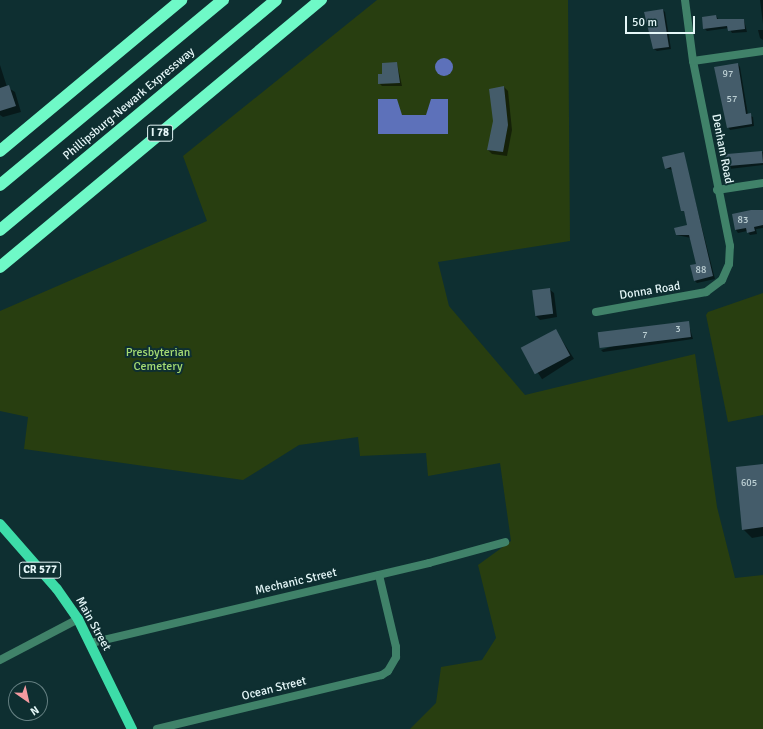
<!DOCTYPE html>
<style>
body{margin:0}
#map{position:relative;width:763px;height:729px;overflow:hidden;background:#0e2f31;font-family:Signika,sans-serif}
div>[style]{position:absolute}
.green>*{inset:0;background:#283e10}
.water>*{inset:0;background:#5d71ba}
.round{border-radius:50%}
.shadow>*{inset:0;background:#0007;transform-origin:0 0}
.building>*{inset:0;background:#445c6a;transform-origin:0 0}
.minor>*{height:8px;margin:-4px;padding:0 4px;transform-origin:4px;border-radius:4px;background:#408269}
.primary>*{height:10px;margin:-5px;padding:0 5px;transform-origin:5px;border-radius:5px;background:#3ddca8}
.motorway>*{height:12px;margin:-6px;padding:0 6px;transform-origin:6px;border-radius:6px;background:#6ff9c7}
span{translate:-50% -50%;white-space:nowrap;text-align:center;line-height:1.15;-webkit-text-stroke:4px #0e2f31;paint-order:stroke}
.number-label{font-size:10px;color:#bdd0d4}
.number-label span{-webkit-text-stroke-width:0}
.shield-label span{padding:1px 3px;background:#0e2f31;border:1px solid;border-radius:3px;-webkit-text-stroke-width:0}
.shield-label{font-size:11px;color:#e5f7f8;font-weight:700}
.street-label{font-size:12px;color:#e5f7f8}
.park-label{font-size:12px;color:#a5db73}
.north{position:absolute;left:8px;top:681px;width:40px;height:40px;box-sizing:border-box;background:#0e2f31;border:1px solid #647f81;border-radius:50%;rotate:146deg;font-size:11px;font-weight:700;line-height:16px;text-align:center;color:#e5f7f8}
.north::after{content:'';display:block;margin:auto;width:14px;height:18px;background:#f49aa0;clip-path:polygon(50% 0,100% 100%,50% 72%,0 100%)}
.scale{position:absolute;left:625px;top:16px;width:70px;height:18px;box-sizing:border-box;border:2px solid #e5f7f8;border-top:0;padding-left:5px;font-size:12px;line-height:14px;white-space:nowrap;color:#e5f7f8;-webkit-text-stroke:3px #0e2f31;paint-order:stroke}
</style>
<div id="map">
<div class="green">
<i style="clip-path:polygon(377px 0,568px 0,570px 241px,438px 262px,449px 306px,525px 395px,695px 354px,717px 507px,735px 578px,763px 575px,763px 729px,410px 729px,436px 703px,441px 667px,482px 660px,496px 638px,478px 565px,511px 541px,500px 463px,428px 476px,426px 453px,360px 456px,358px 437px,299px 445px,243px 480px,24px 449px,28px 417px,0 411px,0 311px,207px 221px,183px 156px)"></i>
<i style="clip-path:polygon(763px 293px,763px 415px,728px 422px,706px 315px,708px 312px)"></i>
</div>
<div class="water">
<i class="round" style="left:435px;top:58px;width:18px;height:18px"></i>
<i style="clip-path:polygon(378px 99px,397px 99px,402px 115px,426px 115px,431px 99px,448px 99px,448px 134px,378px 134px)"></i>
</div>
<div class="shadow">
<i style="clip-path:polygon(760px 0,763px 0,763px 24px)"></i>
<i style="clip-path:polygon(663px 10px,665px 12px,671px 49px,657px 51px,654px 49px)"></i>
<i style="clip-path:polygon(716px 16px,719px 20px,744px 20px,747px 32px,732px 33px,729px 28px,707px 31px,704px 28px)"></i>
<i style="clip-path:polygon(758px 30px,763px 30px,763px 40px,760px 38px)"></i>
<i style="clip-path:polygon(397px 63px,402px 86px,382px 86px,379px 83px,383px 75px)"></i>
<i style="clip-path:polygon(738px 64px,740px 67px,748px 115px,753px 117px,754px 126px,730px 130px,728px 127px)"></i>
<i style="clip-path:polygon(0 65px,7px 87px,15px 92px,21px 112px,3px 117px,0 115px)"></i>
<i style="clip-path:polygon(504px 87px,508px 91px,512px 130px,507px 156px,492px 154px,488px 150px)"></i>
<i style="clip-path:polygon(763px 152px,763px 165px,729px 169px,726px 167px,725px 155px)"></i>
<i style="clip-path:polygon(683px 153px,715px 279px,697px 283px,694px 280px,697px 265px,691px 238px,677px 235px,688px 225px,672px 170px,666px 168px)"></i>
<i style="clip-path:polygon(763px 210px,763px 228px,756px 229px,757px 234px,750px 235px,747px 231px,738px 233px,736px 230px,733px 215px)"></i>
<i style="clip-path:polygon(549px 289px,554px 293px,557px 317px,540px 320px,536px 316px)"></i>
<i style="clip-path:polygon(688px 322px,693px 339px,603px 352px,601px 350px)"></i>
<i style="left:556px;top:331px;width:33px;height:38px;rotate:57deg"></i>
<i style="clip-path:polygon(763px 464px,763px 536px,752px 538px,743px 529px)"></i>
</div>
<div class="building">
<i style="clip-path:polygon(663px 9px,669px 47px,653px 49px,644px 12px)"></i>
<i style="clip-path:polygon(716px 15px,717px 19px,744px 19px,745px 29px,728px 31px,727px 26px,703px 29px,702px 17px)"></i>
<i style="clip-path:polygon(397px 62px,400px 83px,378px 84px,378px 74px,382px 74px,382px 63px)"></i>
<i style="clip-path:polygon(738px 63px,746px 114px,751px 113px,752px 124px,727px 128px,714px 67px)"></i>
<i style="clip-path:polygon(9px 85px,16px 106px,0 111px,0 88px)"></i>
<i style="clip-path:polygon(504px 86px,508px 125px,503px 152px,487px 150px,493px 121px,489px 89px)"></i>
<i style="left:762px;top:151px;width:12px;height:38px;rotate:85deg"></i>
<i style="clip-path:polygon(684px 152px,713px 276px,694px 281px,690px 265px,696px 264px,689px 235px,676px 235px,674px 228px,687px 225px,684px 211px,681px 211px,671px 167px,665px 169px,662px 157px)"></i>
<i style="clip-path:polygon(751px 210px,763px 210px,763px 225px,754px 227px,755px 231px,747px 233px,746px 228px,735px 230px,732px 214px)"></i>
<i style="left:550px;top:288px;width:26px;height:18px;rotate:83deg"></i>
<i style="left:689px;top:321px;width:16px;height:92px;rotate:83deg"></i>
<i style="left:556px;top:329px;width:30px;height:40px;rotate:62deg"></i>
<i style="clip-path:polygon(763px 464px,763px 527px,742px 530px,736px 467px)"></i>
</div>
<div class="minor">
<i style="left:693px;top:61px;width:71px;rotate:-8.1deg"></i>
<i style="left:717px;top:190px;width:47px;rotate:-8.7deg"></i>
<i style="left:596px;top:312px;width:112px;rotate:-10.3deg"></i>
<i style="left:706px;top:292px;width:20px;rotate:-37deg"></i>
<i style="left:722px;top:280px;width:17px;rotate:-66deg"></i>
<i style="left:729px;top:264px;width:18px;rotate:-87deg"></i>
<i style="left:730px;top:246px;width:189px;rotate:-101.3deg"></i>
<i style="left:693px;top:61px;width:62px;rotate:-97.5deg"></i>
<i style="left:91px;top:643px;width:347px;rotate:-13.3deg"></i>
<i style="left:429px;top:563px;width:79px;rotate:-15.4deg"></i>
<i style="left:0;top:660px;width:88px;rotate:-27.7deg"></i>
<i style="left:157px;top:729px;width:231px;rotate:-13.5deg"></i>
<i style="left:382px;top:675px;width:7px;rotate:-34deg"></i>
<i style="left:388px;top:671px;width:16px;rotate:-60deg"></i>
<i style="left:396px;top:657px;width:10px;rotate:-90deg"></i>
<i style="left:396px;top:647px;width:74px;rotate:-103.3deg"></i>
</div>
<div class="primary">
<i style="left:0;top:524px;width:86px;rotate:48.8deg"></i>
<i style="left:57px;top:589px;width:37px;rotate:55deg"></i>
<i style="left:78px;top:619px;width:123px;rotate:63.9deg"></i>
</div>
<div class="motorway">
<i style="left:0;top:151px;width:236px;rotate:-39.8deg"></i>
<i style="left:0;top:185px;width:290px;rotate:-39.7deg"></i>
<i style="left:0;top:230px;width:359px;rotate:-39.8deg"></i>
<i style="left:0;top:267px;width:418px;rotate:-39.8deg"></i>
</div>
<div class="number-label">
<span style="left:728px;top:75px">97</span>
<span style="left:732px;top:100px">57</span>
<span style="left:743px;top:221px">83</span>
<span style="left:701px;top:271px">88</span>
<span style="left:678px;top:330px">3</span>
<span style="left:645px;top:336px">7</span>
<span style="left:749px;top:484px">605</span>
</div>
<div class="shield-label">
<span style="left:160px;top:133px">I 78</span>
<span style="left:40px;top:570px">CR 577</span>
</div>
<div class="street-label">
<span style="left:129px;top:104px;rotate:-40deg">Phillipsburg-Newark Expressway</span>
<span style="left:722px;top:149px;rotate:79deg">Denham Road</span>
<span style="left:650px;top:291px;rotate:-9deg">Donna Road</span>
<span style="left:296px;top:582px;rotate:-13deg">Mechanic Street</span>
<span style="left:93px;top:624px;rotate:61deg">Main Street</span>
<span style="left:274px;top:689px;rotate:-14deg">Ocean Street</span>
</div>
<div class="park-label">
<span style="left:158px;top:360px">Presbyterian<br>Cemetery</span>
</div>
<div class="north">N</div>
<div class="scale">50 m</div>
</div>
